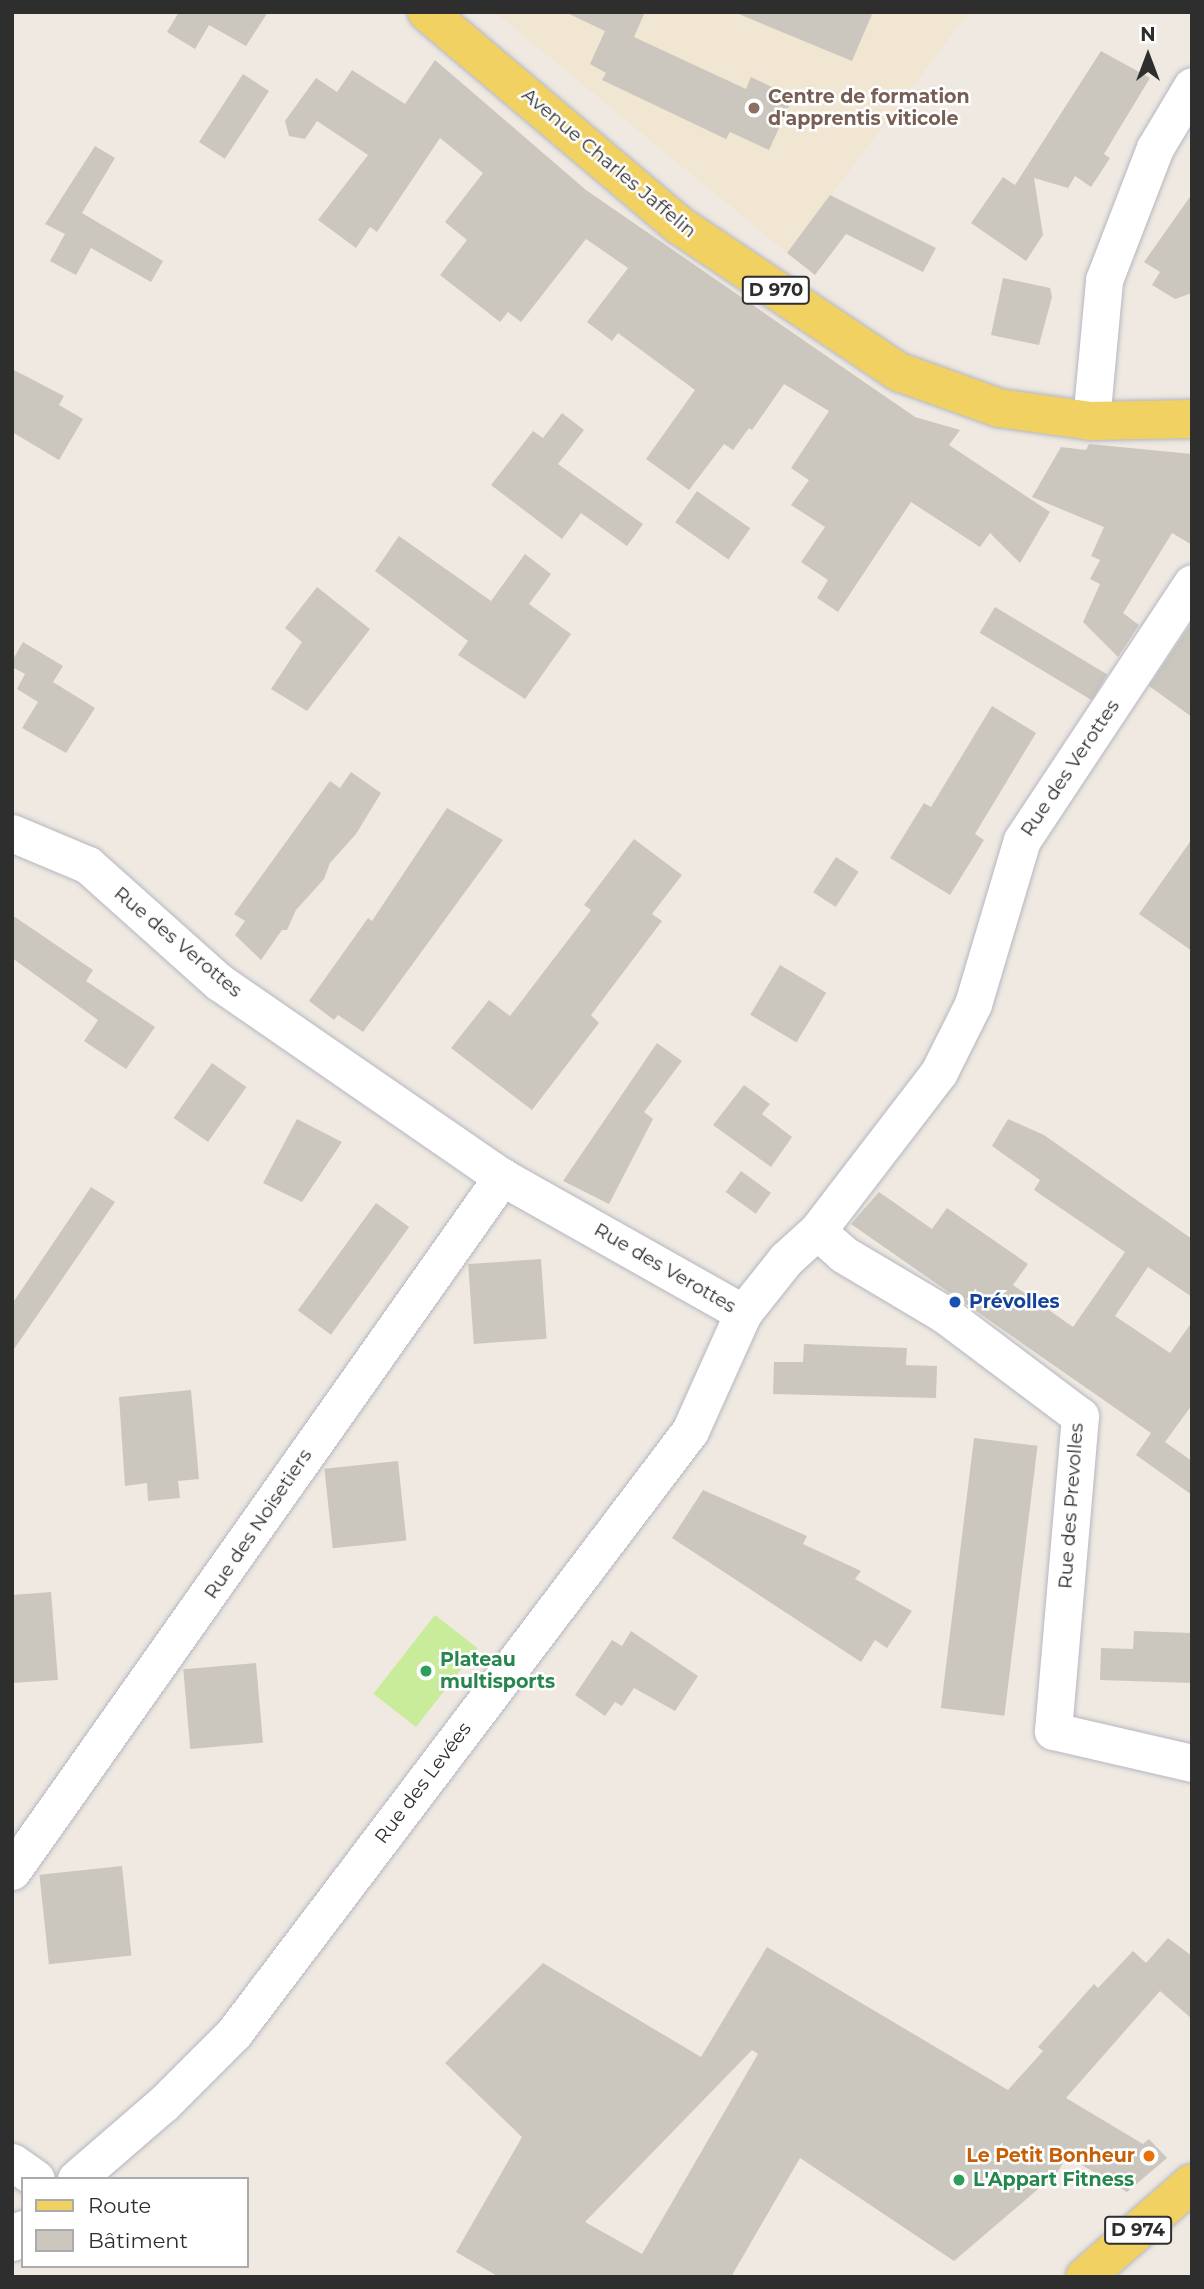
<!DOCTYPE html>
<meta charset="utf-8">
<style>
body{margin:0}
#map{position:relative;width:1204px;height:2289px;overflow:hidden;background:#efe9e1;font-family:Montserrat,sans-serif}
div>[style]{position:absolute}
.education>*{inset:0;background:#f0e6d1}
.pitch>*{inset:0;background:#c9ec9a;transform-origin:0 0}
.building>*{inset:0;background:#cbc7bf;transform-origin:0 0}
.roads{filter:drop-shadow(0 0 2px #b4b7c1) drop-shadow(0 0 2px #b4b7c1)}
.minor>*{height:37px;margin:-18.5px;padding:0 18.5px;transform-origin:18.5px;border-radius:18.5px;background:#fff}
.primary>*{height:38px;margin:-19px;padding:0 19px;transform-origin:19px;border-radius:19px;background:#f2d163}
.dots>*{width:19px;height:19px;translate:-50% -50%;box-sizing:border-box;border:4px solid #fff;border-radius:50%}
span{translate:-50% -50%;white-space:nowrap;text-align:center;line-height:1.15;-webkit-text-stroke:5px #fff;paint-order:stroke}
.shield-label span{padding:2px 5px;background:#fff;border:2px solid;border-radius:5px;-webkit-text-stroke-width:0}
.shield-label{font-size:18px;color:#2e2e2e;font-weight:700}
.education-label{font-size:19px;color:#785e54;font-weight:700}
.left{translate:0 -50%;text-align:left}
.street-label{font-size:19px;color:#2e2e2e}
.transit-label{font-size:19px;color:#164399;font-weight:700}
.leisure-label{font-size:19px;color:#27864d;font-weight:700}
.food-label{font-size:19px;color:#c56008;font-weight:700}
.right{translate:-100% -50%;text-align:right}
.frame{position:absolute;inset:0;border:14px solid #2e2e2e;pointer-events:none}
.legend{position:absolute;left:21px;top:2177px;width:228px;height:91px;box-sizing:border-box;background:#fff;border:2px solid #ababab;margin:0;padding:9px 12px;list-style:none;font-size:21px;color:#2e2e2e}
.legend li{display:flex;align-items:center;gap:14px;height:35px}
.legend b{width:35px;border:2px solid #ababab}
.north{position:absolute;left:1113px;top:21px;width:70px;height:70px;-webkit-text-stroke:5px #fff;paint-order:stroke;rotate:0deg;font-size:19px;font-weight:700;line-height:28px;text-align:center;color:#2e2e2e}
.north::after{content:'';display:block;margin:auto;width:24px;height:32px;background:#2e2e2e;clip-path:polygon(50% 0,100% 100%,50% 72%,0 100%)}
</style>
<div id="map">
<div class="education">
<i style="clip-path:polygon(495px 12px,969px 12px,787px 253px)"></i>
</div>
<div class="pitch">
<i style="left:435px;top:1615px;width:54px;height:100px;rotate:38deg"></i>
</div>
<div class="building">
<i style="clip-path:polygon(179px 12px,268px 12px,246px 46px,209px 25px,195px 49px,167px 32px)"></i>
<i style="clip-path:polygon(565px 12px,645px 12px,634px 37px,746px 89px,751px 77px,793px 97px,769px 150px,730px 132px,726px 139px,602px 80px,606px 73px,590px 64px,605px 31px)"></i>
<i style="clip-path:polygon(734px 12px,873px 12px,852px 61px)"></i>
<i style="clip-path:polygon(1101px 51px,1150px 78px,1104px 154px,1110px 158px,1091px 187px,1075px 176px,1068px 188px,1034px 178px,1043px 235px,1026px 261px,971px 223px,1003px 177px,1015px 185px)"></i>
<i style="clip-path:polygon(435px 60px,586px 190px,915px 417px,960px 430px,949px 445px,1050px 512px,1020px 563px,990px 533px,980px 547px,911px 502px,838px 612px,817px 598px,828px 580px,801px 562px,825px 527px,791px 505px,809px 480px,791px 468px,829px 411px,784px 384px,752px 430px,749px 428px,733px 450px,724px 444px,689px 490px,646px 459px,695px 390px,618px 333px,612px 341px,587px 322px,628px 268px,586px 239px,521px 322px,508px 312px,500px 322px,440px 275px,467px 240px,445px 222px,483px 173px,440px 138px,377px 232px,370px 227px,356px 248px,318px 220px,368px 155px,317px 121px,305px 139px,289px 136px,285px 121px,316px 78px,337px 92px,352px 70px,405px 104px)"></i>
<i style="left:243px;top:74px;width:31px;height:81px;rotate:33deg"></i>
<i style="clip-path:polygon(95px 146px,115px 158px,82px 213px,163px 261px,151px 282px,91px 248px,76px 275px,50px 261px,65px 234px,45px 224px)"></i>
<i style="clip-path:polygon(1192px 194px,1192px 293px,1175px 299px,1152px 285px,1160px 272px,1144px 262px)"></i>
<i style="clip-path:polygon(830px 195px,936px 248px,923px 272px,846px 234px,815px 275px,787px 253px)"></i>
<i style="clip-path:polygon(1003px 278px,1050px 288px,1052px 297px,1039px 345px,991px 335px)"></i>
<i style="clip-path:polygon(12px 369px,64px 396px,59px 405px,83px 419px,59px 460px,12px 432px)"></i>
<i style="clip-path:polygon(562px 413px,584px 430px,558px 464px,643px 524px,627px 546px,581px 513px,562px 539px,491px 485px,533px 431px,543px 438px)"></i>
<i style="clip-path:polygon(1089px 444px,1192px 454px,1192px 545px,1172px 533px,1123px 613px,1139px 625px,1118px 657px,1083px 622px,1100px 584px,1090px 579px,1100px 560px,1091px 556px,1104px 527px,1032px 497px,1061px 447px,1086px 450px)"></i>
<i style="left:697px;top:491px;width:65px;height:38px;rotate:35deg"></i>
<i style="clip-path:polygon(399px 536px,491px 601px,525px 554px,551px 574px,529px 604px,571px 634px,525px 699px,458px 655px,468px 641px,375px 571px)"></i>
<i style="clip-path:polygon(317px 587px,370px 629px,307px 711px,271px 689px,302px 642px,285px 628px)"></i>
<i style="left:995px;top:607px;width:131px;height:30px;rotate:31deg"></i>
<i style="clip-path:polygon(1192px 622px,1192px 717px,1149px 686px)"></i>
<i style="clip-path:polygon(23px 642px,63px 666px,53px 682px,95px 708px,66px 753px,22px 728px,38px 702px,17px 689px,25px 674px,12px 667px,12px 661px)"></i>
<i style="clip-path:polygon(992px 706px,1036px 733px,975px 834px,984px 840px,950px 895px,890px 858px,924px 803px,931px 807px)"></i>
<i style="clip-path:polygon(351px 772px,381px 793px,356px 834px,330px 863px,324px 879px,296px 910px,287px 930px,282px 930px,261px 960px,235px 935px,245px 921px,234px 914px,330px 781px,340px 788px)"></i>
<i style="clip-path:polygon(447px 808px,503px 840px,363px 1032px,338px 1015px,334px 1020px,309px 1001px,368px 918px,372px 921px)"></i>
<i style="clip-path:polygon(634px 839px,682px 875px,652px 914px,662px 921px,591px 1015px,599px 1023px,532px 1110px,451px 1048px,489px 1000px,510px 1016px,591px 910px,584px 905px)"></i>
<i style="clip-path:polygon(1192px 839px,1192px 951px,1139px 914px)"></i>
<i style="left:836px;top:857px;width:27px;height:42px;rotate:33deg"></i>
<i style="clip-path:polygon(12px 915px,93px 970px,86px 981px,155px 1027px,126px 1069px,84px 1041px,98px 1020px,12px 958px)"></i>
<i style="left:780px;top:965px;width:54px;height:58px;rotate:31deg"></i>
<i style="clip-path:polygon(657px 1043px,682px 1061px,644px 1112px,653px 1119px,609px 1204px,563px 1181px)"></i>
<i style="left:212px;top:1063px;width:42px;height:67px;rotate:35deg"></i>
<i style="clip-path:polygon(744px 1085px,770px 1104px,762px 1114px,792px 1137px,771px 1167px,713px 1125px)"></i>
<i style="clip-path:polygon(297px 1119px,342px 1142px,302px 1202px,263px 1183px)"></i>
<i style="clip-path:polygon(1008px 1119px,1044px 1135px,1192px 1239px,1192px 1297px,1148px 1267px,1115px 1316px,1170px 1353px,1192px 1322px,1192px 1405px,1165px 1442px,1192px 1461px,1192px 1495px,1136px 1455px,1151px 1433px,851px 1224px,879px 1192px,932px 1229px,947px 1208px,1028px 1264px,1013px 1285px,1073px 1327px,1125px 1252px,1034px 1190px,1040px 1180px,992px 1146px)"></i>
<i style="left:741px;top:1171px;width:37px;height:26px;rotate:36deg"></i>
<i style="clip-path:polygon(91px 1187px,115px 1202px,12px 1352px,12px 1304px)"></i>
<i style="left:376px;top:1203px;width:41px;height:133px;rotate:36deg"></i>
<i style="left:541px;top:1259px;width:80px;height:73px;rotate:86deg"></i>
<i style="clip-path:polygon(804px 1344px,907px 1348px,906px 1365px,937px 1366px,936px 1398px,773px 1394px,774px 1362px,803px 1362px)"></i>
<i style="clip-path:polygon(191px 1390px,199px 1479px,178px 1481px,180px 1498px,148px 1501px,147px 1483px,125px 1486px,119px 1397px)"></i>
<i style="left:974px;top:1438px;width:64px;height:272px;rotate:7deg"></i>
<i style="left:398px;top:1461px;width:80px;height:74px;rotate:84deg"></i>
<i style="clip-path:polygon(703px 1490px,807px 1536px,803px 1544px,861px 1571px,855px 1579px,912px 1611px,887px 1648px,875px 1640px,861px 1662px,672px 1538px)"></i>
<i style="clip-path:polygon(51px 1592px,58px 1680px,12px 1683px,12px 1595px)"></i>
<i style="clip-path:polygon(631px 1631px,698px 1676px,675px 1711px,634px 1688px,622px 1706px,615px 1702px,605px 1716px,575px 1695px,612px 1640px,622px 1646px)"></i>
<i style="clip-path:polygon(1134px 1631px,1192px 1633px,1192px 1683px,1100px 1680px,1101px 1648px,1133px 1649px)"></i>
<i style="left:256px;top:1663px;width:80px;height:73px;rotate:85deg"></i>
<i style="left:122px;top:1866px;width:90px;height:83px;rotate:84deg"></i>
<i style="clip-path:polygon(evenodd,1168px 1938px,1192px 1956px,1192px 2019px,1160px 1991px,1066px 2098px,1143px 2144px,1149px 2139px,1167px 2158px,1127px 2192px,1067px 2156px,1057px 2173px,954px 2261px,800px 2158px,731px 2277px,499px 2277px,456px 2252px,522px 2137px,445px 2063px,543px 1963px,701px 2057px,767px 1947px,1008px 2090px,1043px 2051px,1038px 2047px,1094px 1984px,1098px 1988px,1133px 1951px,1146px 1963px,1168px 1938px,752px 2050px,758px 2054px,642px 2254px,585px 2222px,752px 2050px)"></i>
</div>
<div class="roads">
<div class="minor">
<i style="left:1091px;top:421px;width:142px;rotate:-84.7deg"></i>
<i style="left:1104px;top:280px;width:142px;rotate:-68.9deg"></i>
<i style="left:1155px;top:148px;width:72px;rotate:-59.2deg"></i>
<i style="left:12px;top:833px;width:82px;rotate:22.8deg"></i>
<i style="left:88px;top:865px;width:176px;rotate:41.8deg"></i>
<i style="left:219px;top:982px;width:344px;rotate:34.6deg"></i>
<i style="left:502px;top:1177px;width:277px;rotate:29.4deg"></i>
<i style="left:817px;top:1231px;width:35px;rotate:41deg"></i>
<i style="left:843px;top:1254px;width:117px;rotate:30.7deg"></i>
<i style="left:944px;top:1314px;width:170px;rotate:36.9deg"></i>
<i style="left:1080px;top:1416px;width:316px;rotate:94.9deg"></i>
<i style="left:1053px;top:1731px;width:143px;rotate:13deg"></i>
<i style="left:12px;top:1871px;width:850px;rotate:-54.78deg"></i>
<i style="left:12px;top:2162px;width:29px;rotate:35deg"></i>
<i style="left:76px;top:2179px;width:115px;rotate:-40.8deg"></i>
<i style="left:163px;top:2104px;width:100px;rotate:-45deg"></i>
<i style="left:234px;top:2033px;width:755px;rotate:-52.86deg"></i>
<i style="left:690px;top:1431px;width:129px;rotate:-65.8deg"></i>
<i style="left:743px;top:1313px;width:69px;rotate:-51.5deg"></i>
<i style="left:786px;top:1259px;width:42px;rotate:-42.1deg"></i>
<i style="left:817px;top:1231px;width:200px;rotate:-52.5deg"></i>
<i style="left:939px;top:1072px;width:76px;rotate:-63.4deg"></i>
<i style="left:973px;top:1004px;width:171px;rotate:-73.4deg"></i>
<i style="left:1022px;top:840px;width:308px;rotate:-56.5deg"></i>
<i style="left:12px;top:2242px;width:17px;rotate:-50deg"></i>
</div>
<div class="primary">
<i style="left:427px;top:12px;width:330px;rotate:40.2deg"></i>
<i style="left:679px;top:225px;width:265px;rotate:33.8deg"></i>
<i style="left:899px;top:372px;width:106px;rotate:19.8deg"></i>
<i style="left:999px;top:408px;width:93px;rotate:8deg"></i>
<i style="left:1091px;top:421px;width:101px;rotate:-1.1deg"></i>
<i style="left:1085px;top:2277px;width:142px;rotate:-41.3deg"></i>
</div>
</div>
<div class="dots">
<i style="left:754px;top:108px;background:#8d6e63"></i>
<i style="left:955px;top:1302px;background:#1a4fb4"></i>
<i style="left:426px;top:1671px;background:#2e9e5b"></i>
<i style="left:1149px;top:2156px;background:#e8710a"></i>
<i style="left:959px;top:2180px;background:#2e9e5b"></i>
</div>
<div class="shield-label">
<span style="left:776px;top:290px">D 970</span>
<span style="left:1138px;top:2230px">D 974</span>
</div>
<div class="education-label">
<span class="left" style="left:768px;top:108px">Centre de formation<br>d'apprentis viticole</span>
</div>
<div class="street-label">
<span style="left:609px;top:163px;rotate:40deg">Avenue Charles Jaffelin</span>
<span style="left:1070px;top:768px;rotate:-56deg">Rue des Verottes</span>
<span style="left:178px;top:942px;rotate:40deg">Rue des Verottes</span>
<span style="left:665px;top:1268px;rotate:30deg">Rue des Verottes</span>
<span style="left:1071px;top:1506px;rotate:-86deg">Rue des Prevolles</span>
<span style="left:258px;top:1524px;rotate:-56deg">Rue des Noisetiers</span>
<span style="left:423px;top:1783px;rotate:-53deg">Rue des Levées</span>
</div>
<div class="transit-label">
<span class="left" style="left:969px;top:1302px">Prévolles</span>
</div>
<div class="leisure-label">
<span class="left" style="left:440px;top:1671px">Plateau<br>multisports</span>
<span class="left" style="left:973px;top:2180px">L'Appart Fitness</span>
</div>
<div class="food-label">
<span class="right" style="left:1135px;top:2156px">Le Petit Bonheur</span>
</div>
<div class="frame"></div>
<ul class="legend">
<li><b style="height:9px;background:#f2d163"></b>Route</li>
<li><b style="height:19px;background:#cbc7bf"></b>Bâtiment</li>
</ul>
<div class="north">N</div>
</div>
